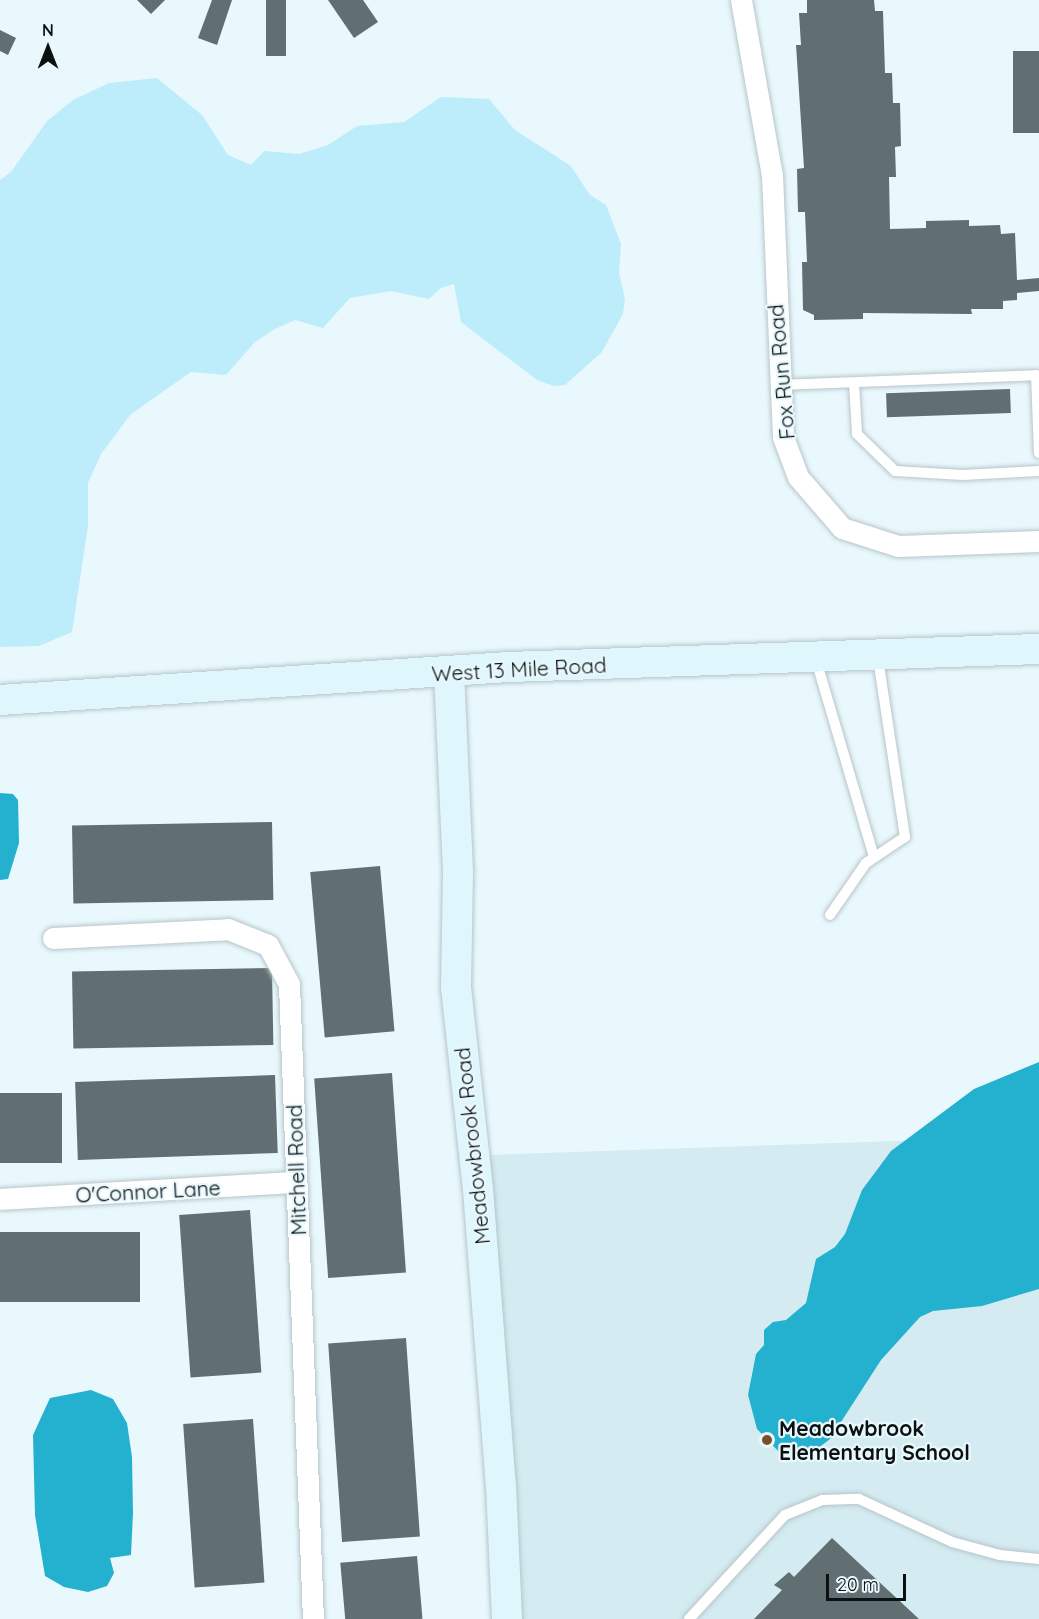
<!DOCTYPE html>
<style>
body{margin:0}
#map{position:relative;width:1039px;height:1619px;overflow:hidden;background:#e9f8fd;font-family:Quicksand,sans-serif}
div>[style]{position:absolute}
.built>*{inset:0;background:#d3ebf1}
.green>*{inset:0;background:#bdedfa}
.water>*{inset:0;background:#23b1cf}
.building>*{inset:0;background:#616e72;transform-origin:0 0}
.roads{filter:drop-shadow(0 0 2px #b7c5c9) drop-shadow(0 0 2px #b7c5c9)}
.lane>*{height:10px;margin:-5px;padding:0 5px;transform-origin:5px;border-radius:5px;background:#fff}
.street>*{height:21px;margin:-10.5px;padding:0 10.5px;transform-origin:10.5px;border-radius:10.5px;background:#fff}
.secondary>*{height:30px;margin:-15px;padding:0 15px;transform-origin:15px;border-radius:15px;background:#def6fc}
.dots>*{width:16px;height:16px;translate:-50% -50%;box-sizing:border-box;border:3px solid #e9f8fd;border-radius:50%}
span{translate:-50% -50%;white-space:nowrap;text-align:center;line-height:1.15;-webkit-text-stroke:4.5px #e9f8fd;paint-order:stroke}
.street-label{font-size:21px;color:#0b1011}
.poi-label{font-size:21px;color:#0b1011;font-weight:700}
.left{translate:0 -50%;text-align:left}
.north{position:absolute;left:18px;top:18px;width:60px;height:60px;-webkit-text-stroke:4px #e9f8fd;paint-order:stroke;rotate:0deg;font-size:16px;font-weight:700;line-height:24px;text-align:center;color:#0b1011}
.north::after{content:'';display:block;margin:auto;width:21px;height:27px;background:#0b1011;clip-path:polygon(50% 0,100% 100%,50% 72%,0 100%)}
.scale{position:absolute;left:826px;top:1574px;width:80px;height:27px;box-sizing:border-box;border:3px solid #0b1011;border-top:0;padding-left:8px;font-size:18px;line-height:21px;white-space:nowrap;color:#0b1011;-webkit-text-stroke:4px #e9f8fd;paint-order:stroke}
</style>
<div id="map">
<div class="built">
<i style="clip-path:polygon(1016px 1137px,1039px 1261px,1039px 1619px,503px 1619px,485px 1155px)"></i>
</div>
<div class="green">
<i style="clip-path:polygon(157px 78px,202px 115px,228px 155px,251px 165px,264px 151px,299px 154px,328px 145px,357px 126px,404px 122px,441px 97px,489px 99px,515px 130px,571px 166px,590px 195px,606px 205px,621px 244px,619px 273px,625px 299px,623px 314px,602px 352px,565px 385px,553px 386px,537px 380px,461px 322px,454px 284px,441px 288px,429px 299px,391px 291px,350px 298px,323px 328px,295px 320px,275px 329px,255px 342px,226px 375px,191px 372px,131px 414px,101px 454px,88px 483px,88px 526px,72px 632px,39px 646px,0 647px,0 180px,11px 172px,47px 121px,73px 100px,109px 83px)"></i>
</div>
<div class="water">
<i style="clip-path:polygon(0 793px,13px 794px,18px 800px,19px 843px,8px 879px,0 880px)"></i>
<i style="clip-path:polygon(1039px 1062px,1039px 1289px,982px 1306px,933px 1311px,920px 1317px,881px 1360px,830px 1439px,808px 1456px,780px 1453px,757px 1429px,748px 1395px,756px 1354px,764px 1345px,764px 1330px,773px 1322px,786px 1320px,806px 1303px,816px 1259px,835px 1247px,845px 1234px,862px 1190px,891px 1151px,974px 1089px)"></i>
<i style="clip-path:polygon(91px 1390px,113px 1399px,127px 1423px,132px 1457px,133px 1513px,131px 1555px,110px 1558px,114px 1573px,107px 1586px,88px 1592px,64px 1587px,45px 1576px,35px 1515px,33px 1435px,50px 1398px)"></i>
</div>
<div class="building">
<i style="clip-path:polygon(137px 0,165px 0,151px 14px)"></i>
<i style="clip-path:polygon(212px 0,232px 0,217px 45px,198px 38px)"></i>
<i style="left:266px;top:0;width:20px;height:56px"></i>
<i style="clip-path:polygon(328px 0,363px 0,378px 22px,354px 38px)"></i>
<i style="clip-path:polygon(807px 0,874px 0,875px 11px,883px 11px,885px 73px,892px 73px,893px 103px,900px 103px,901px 146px,895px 147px,896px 177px,889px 177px,890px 229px,926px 228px,926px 221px,969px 220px,969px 226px,1000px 225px,1001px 234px,1015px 233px,1017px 280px,1039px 278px,1039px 291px,1017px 293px,1017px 300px,1003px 301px,1003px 309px,971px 309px,972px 314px,863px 313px,863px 319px,814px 320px,814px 315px,803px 310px,802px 262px,807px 262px,805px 212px,798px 212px,797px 169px,804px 168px,796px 45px,801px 45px,799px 13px,807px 13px)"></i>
<i style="clip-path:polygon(0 30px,16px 38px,8px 55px,0 51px)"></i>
<i style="left:1039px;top:51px;width:82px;height:26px;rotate:90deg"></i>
<i style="left:1010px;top:389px;width:24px;height:124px;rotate:88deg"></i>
<i style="left:272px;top:822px;width:78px;height:200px;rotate:89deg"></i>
<i style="left:380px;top:866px;width:166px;height:70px;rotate:85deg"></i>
<i style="left:272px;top:968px;width:77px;height:200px;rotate:89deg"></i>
<i style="left:392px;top:1073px;width:200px;height:78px;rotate:86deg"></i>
<i style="left:275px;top:1075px;width:78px;height:200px;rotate:88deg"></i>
<i style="left:0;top:1093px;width:62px;height:70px"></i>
<i style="left:250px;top:1210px;width:163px;height:71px;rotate:86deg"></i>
<i style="left:140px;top:1232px;width:70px;height:140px;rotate:90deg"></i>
<i style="left:406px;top:1338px;width:199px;height:78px;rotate:86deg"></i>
<i style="left:253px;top:1419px;width:164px;height:70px;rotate:86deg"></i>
<i style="clip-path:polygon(832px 1538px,919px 1619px,754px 1619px,782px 1590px,774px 1585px,789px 1572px,794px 1577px)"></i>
<i style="left:417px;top:1556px;width:63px;height:77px;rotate:85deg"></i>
</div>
<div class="roads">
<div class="lane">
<i style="left:854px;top:383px;width:51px;rotate:86.6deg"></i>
<i style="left:857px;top:434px;width:53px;rotate:44.2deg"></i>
<i style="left:895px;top:471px;width:68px;rotate:3.4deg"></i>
<i style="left:963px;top:475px;width:76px;rotate:-3deg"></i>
<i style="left:779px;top:385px;width:257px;rotate:-2.2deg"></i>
<i style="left:1036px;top:375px;width:78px;rotate:87.8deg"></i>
<i style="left:816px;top:660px;width:205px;rotate:73.6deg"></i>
<i style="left:830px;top:915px;width:63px;rotate:-55.3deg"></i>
<i style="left:866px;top:863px;width:47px;rotate:-33.7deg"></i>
<i style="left:905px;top:837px;width:181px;rotate:-98.6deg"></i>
<i style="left:689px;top:1619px;width:142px;rotate:-47.3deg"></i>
<i style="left:785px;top:1515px;width:40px;rotate:-22deg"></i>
<i style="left:822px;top:1500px;width:37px;rotate:-2deg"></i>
<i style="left:859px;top:1499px;width:102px;rotate:24.8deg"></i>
<i style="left:952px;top:1542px;width:50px;rotate:15.2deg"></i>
<i style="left:1000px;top:1555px;width:39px;rotate:6deg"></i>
</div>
<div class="street">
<i style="left:741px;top:0;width:178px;rotate:80deg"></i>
<i style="left:772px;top:175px;width:262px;rotate:87.6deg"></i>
<i style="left:783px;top:437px;width:43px;rotate:69.4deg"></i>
<i style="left:798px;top:477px;width:67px;rotate:49.2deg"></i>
<i style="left:842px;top:528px;width:59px;rotate:17.8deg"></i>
<i style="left:898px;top:546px;width:141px;rotate:-2deg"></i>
<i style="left:53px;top:938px;width:175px;rotate:-2.9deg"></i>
<i style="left:228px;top:929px;width:43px;rotate:21.8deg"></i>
<i style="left:268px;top:945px;width:44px;rotate:61.7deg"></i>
<i style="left:289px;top:984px;width:635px;rotate:87.84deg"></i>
<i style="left:0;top:1199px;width:296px;rotate:-3.3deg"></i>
</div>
<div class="secondary">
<i style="left:449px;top:672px;width:201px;rotate:87.4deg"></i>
<i style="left:458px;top:873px;width:114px;rotate:91deg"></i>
<i style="left:456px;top:987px;width:203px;rotate:83.8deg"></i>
<i style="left:478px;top:1189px;width:298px;rotate:85.6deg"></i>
<i style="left:501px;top:1486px;width:133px;rotate:87.4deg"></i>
<i style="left:0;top:700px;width:510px;rotate:-3.71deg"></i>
<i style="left:509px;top:667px;width:530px;rotate:-1.95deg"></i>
</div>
</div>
<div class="dots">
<i style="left:767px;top:1440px;background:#76522b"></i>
</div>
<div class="street-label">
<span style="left:781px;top:372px;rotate:-95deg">Fox Run Road</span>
<span style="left:519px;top:669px;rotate:-3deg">West 13 Mile Road</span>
<span style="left:472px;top:1146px;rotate:-96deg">Meadowbrook Road</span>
<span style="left:296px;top:1170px;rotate:-92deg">Mitchell Road</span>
<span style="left:148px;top:1191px;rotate:-3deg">O'Connor Lane</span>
</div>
<div class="poi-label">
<span class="left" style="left:779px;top:1440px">Meadowbrook<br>Elementary School</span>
</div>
<div class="north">N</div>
<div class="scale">20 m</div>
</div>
